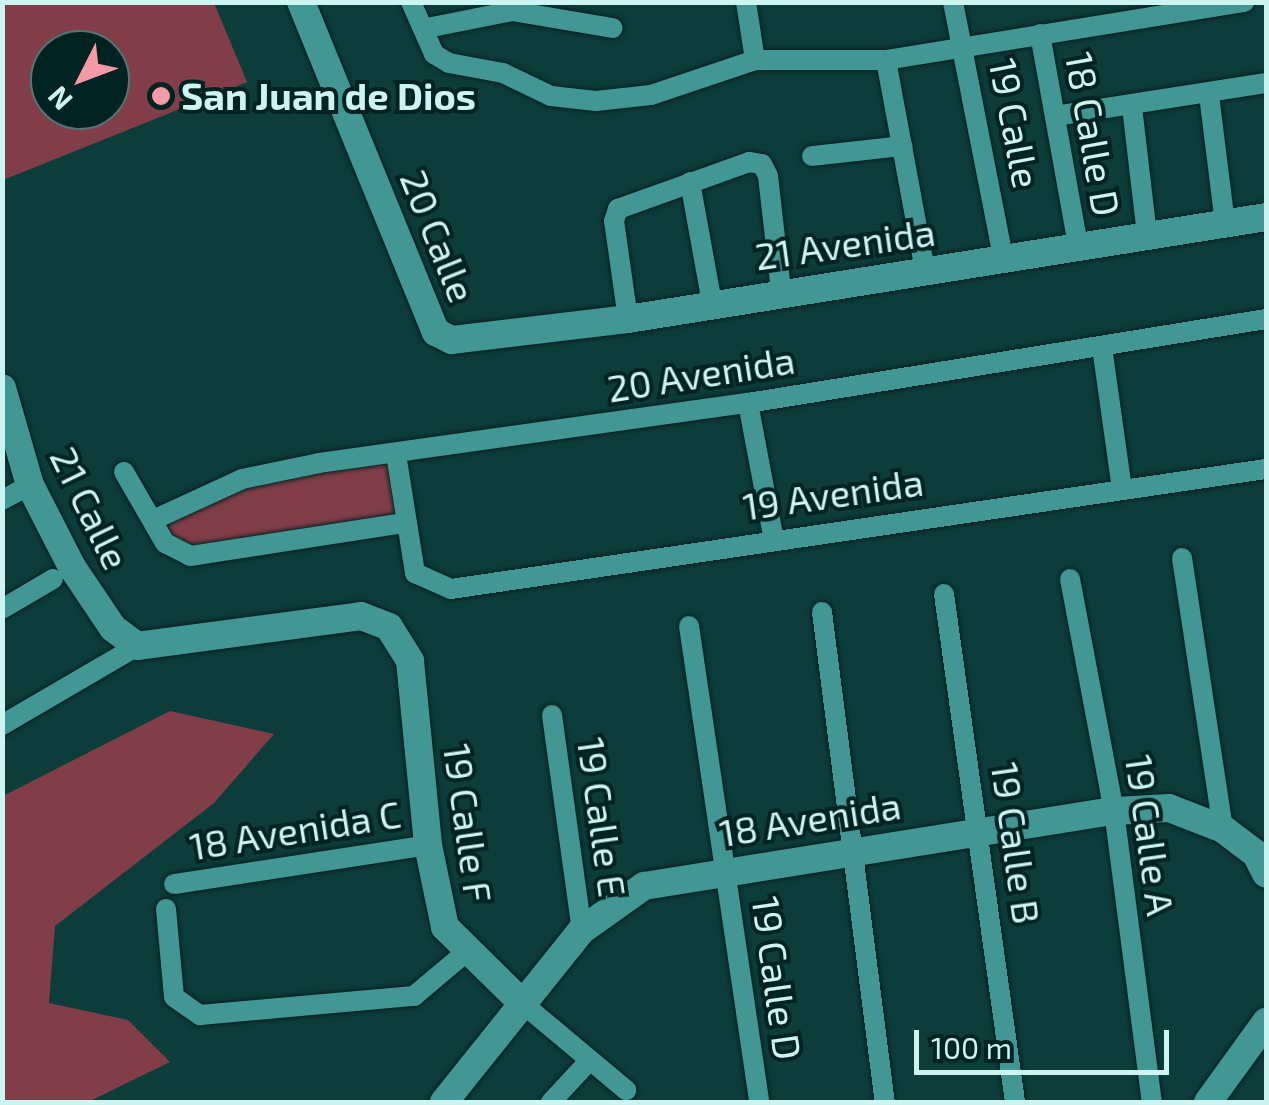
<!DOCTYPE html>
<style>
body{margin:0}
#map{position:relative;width:1269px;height:1105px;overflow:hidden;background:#0d3d3b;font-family:"Exo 2",sans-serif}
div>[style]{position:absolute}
.green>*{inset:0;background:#813e49}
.roads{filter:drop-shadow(0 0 2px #062120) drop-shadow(0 0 2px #062120)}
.street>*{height:20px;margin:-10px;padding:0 10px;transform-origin:10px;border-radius:10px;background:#429794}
.secondary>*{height:28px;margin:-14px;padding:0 14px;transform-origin:14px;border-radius:14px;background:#429794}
.dots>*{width:28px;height:28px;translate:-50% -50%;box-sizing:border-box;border:5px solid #002221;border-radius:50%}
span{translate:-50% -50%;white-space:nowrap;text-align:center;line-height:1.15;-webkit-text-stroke:8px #002221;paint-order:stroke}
.poi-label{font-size:38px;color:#ccf4f1;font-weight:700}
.left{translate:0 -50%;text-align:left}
.street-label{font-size:38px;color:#ccf4f1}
.frame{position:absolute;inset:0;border:5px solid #ccf4f1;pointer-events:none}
.north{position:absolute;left:30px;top:30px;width:100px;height:100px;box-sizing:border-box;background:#002221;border:2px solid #527674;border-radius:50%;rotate:228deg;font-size:28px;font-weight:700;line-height:40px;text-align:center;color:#ccf4f1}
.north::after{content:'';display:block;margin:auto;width:35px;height:45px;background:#f49aa6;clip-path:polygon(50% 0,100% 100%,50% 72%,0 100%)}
.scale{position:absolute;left:914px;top:1030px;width:255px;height:45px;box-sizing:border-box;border:5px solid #ccf4f1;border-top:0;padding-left:12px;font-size:30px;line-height:35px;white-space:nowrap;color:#ccf4f1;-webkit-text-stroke:8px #002221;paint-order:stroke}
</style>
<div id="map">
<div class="green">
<i style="clip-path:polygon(evenodd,3px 2px,214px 3px,247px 82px,3px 180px,3px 2px,50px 50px,110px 50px,110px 110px,50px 110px,50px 50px)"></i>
<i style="clip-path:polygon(396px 454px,404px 523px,190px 556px,153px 520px,190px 499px)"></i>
<i style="clip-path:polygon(170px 711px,274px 734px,214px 803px,55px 926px,49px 1003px,128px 1020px,170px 1062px,88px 1102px,3px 1102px,3px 796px)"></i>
</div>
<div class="roads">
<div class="street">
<i style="left:411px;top:2px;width:57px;rotate:66.1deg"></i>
<i style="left:434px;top:54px;width:17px;rotate:31deg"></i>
<i style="left:449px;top:63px;width:55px;rotate:10.5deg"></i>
<i style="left:503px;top:73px;width:53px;rotate:25.6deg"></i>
<i style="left:551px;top:96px;width:45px;rotate:6.3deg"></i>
<i style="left:596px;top:101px;width:55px;rotate:-6.2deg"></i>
<i style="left:651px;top:95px;width:110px;rotate:-18.6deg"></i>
<i style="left:755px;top:60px;width:131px"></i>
<i style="left:886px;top:60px;width:363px;rotate:-9.2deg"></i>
<i style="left:746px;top:2px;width:59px;rotate:81.2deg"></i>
<i style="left:953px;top:2px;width:261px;rotate:78.9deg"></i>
<i style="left:427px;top:28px;width:87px;rotate:-11.3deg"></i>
<i style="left:512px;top:11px;width:102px;rotate:9.6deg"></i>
<i style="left:1040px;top:34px;width:215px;rotate:79.8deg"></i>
<i style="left:886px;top:60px;width:214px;rotate:79.5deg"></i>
<i style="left:1209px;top:95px;width:129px;rotate:82.9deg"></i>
<i style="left:1132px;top:107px;width:129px;rotate:83.3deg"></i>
<i style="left:1055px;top:116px;width:214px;rotate:-8.9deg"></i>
<i style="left:812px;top:156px;width:91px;rotate:-6.3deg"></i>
<i style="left:690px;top:182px;width:123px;rotate:79.7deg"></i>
<i style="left:628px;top:319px;width:99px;rotate:-98.1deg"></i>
<i style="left:614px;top:221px;width:13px;rotate:-72deg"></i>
<i style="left:618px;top:209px;width:139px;rotate:-19.7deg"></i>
<i style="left:749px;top:162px;width:13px;rotate:9deg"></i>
<i style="left:762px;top:164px;width:13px;rotate:63deg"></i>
<i style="left:768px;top:176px;width:115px;rotate:83.5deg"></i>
<i style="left:1102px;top:347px;width:144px;rotate:82deg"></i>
<i style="left:748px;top:403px;width:140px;rotate:79.3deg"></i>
<i style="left:396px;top:454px;width:121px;rotate:80.9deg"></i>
<i style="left:415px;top:573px;width:39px;rotate:24deg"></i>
<i style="left:451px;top:589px;width:824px;rotate:-8.38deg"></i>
<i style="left:124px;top:472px;width:82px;rotate:60deg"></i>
<i style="left:165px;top:543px;width:28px;rotate:27deg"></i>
<i style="left:190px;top:556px;width:217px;rotate:-8.8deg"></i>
<i style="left:2px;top:500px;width:32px;rotate:-28deg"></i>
<i style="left:153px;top:520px;width:98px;rotate:-24.7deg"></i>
<i style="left:242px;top:479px;width:79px;rotate:-11.7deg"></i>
<i style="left:319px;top:463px;width:433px;rotate:-8deg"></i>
<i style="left:748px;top:403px;width:525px;rotate:-9.21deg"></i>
<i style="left:1182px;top:558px;width:274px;rotate:81.4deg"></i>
<i style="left:1070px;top:579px;width:236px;rotate:79.3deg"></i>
<i style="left:1114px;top:811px;width:293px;rotate:82.6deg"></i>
<i style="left:944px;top:594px;width:513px;rotate:82.04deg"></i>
<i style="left:2px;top:609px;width:59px;rotate:-30.5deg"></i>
<i style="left:822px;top:612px;width:494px;rotate:82.7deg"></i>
<i style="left:689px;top:626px;width:481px;rotate:81.6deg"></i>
<i style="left:552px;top:715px;width:217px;rotate:82.1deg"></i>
<i style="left:2px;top:725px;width:156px;rotate:-30.3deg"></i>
<i style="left:174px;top:884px;width:257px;rotate:-8.7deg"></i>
<i style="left:166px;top:909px;width:88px;rotate:84.8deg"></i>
<i style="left:174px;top:997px;width:32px;rotate:35deg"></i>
<i style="left:200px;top:1015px;width:215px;rotate:-5.1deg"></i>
<i style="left:414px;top:996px;width:67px;rotate:-40.1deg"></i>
<i style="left:522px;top:1003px;width:136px;rotate:39.9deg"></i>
<i style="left:551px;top:1102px;width:57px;rotate:-47.1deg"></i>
</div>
<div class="secondary">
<i style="left:301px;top:2px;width:357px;rotate:67.8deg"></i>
<i style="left:436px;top:332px;width:18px;rotate:27deg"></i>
<i style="left:452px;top:340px;width:177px;rotate:-6.8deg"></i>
<i style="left:628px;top:319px;width:646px;rotate:-9.08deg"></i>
<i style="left:2px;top:388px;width:101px;rotate:73.9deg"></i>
<i style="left:30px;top:485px;width:92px;rotate:62.9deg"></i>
<i style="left:72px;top:567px;width:73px;rotate:56.1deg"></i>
<i style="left:113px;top:628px;width:30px;rotate:37deg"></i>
<i style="left:137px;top:646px;width:226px;rotate:-7.6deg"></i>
<i style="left:361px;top:616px;width:30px;rotate:21deg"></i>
<i style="left:389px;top:627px;width:40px;rotate:58deg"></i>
<i style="left:410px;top:661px;width:185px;rotate:84.4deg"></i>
<i style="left:428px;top:845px;width:84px;rotate:78.3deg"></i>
<i style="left:445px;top:927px;width:108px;rotate:44.6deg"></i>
<i style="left:444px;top:1102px;width:221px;rotate:-51.3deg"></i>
<i style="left:582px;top:930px;width:76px;rotate:-35.4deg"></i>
<i style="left:644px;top:886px;width:476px;rotate:-9.1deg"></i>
<i style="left:1114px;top:811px;width:55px;rotate:-3.1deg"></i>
<i style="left:1169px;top:808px;width:58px;rotate:21.3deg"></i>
<i style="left:1223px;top:829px;width:41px;rotate:37.1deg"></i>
<i style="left:1256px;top:854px;width:22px;rotate:63deg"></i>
<i style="left:1208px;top:1102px;width:99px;rotate:-54.1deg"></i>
</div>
</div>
<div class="dots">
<i style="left:161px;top:96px;background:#f49aa6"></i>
</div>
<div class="poi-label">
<span class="left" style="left:181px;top:96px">San Juan de Dios</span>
</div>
<div class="street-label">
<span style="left:1015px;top:123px;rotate:79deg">19 Calle</span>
<span style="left:1093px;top:134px;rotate:80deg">18 Calle D</span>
<span style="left:438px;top:236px;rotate:68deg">20 Calle</span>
<span style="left:845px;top:244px;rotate:-8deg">21 Avenida</span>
<span style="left:701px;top:374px;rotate:-9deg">20 Avenida</span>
<span style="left:833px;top:494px;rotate:-8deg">19 Avenida</span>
<span style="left:90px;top:508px;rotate:64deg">21 Calle</span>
<span style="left:602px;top:817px;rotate:82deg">19 Calle E</span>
<span style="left:810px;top:819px;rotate:-9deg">18 Avenida</span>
<span style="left:468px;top:823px;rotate:82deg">19 Calle F</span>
<span style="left:295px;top:830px;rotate:-9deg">18 Avenida C</span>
<span style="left:1150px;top:835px;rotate:82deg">19 Calle A</span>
<span style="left:1016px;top:843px;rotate:82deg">19 Calle B</span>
<span style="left:777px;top:978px;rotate:82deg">19 Calle D</span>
</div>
<div class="frame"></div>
<div class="north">N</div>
<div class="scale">100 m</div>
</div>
